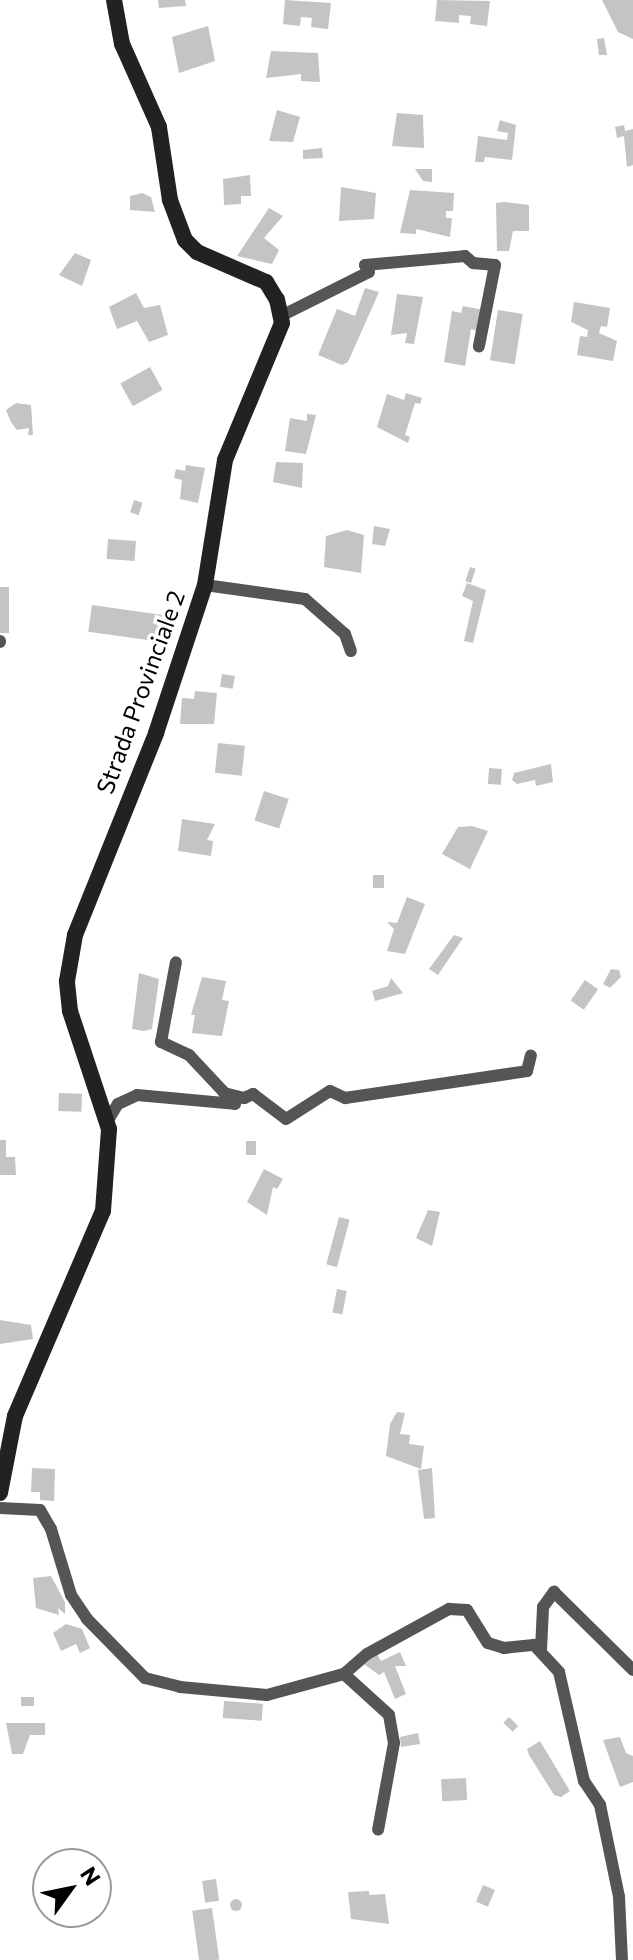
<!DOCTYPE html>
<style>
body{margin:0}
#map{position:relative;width:633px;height:1960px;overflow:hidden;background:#fff;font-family:Commissioner,sans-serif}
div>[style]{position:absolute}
.building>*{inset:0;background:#c4c4c4;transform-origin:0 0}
.round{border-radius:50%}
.street>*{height:12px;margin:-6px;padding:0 6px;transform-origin:6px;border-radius:6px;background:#555}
.secondary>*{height:16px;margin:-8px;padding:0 8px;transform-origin:8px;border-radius:8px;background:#222}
span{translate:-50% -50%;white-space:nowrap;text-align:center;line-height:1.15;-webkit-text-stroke:7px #fff;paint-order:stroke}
.street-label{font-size:24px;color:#000}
.north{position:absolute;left:32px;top:1848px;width:80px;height:80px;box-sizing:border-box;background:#fff;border:2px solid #999;border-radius:50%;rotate:57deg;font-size:22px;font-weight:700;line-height:32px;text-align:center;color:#000}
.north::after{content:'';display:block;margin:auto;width:28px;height:36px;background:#000;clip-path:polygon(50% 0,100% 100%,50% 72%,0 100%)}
</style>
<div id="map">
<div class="building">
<i style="clip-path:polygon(158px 0,185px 0,186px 6px,159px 8px)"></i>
<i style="clip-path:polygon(285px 0,331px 3px,328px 29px,311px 27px,312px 18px,301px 17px,300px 26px,283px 24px)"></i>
<i style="clip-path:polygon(437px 0,490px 1px,487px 26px,470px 24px,471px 16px,459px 15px,459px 23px,435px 21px)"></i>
<i style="clip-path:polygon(602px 0,633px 0,633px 39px,618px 32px)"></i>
<i style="clip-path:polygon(208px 26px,215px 61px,179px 73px,172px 37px)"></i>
<i style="clip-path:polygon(604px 38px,607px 55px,599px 55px,597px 39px)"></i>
<i style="clip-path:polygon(271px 51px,318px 53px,320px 82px,301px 81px,301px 74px,266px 78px)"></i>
<i style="clip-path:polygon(277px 110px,300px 117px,293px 142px,269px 141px)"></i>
<i style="clip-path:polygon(397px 113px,423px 115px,424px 148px,392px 146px)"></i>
<i style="clip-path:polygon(500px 120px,516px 125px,512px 160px,485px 157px,484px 162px,475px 162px,478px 136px,507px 140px,508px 133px,497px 131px)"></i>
<i style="clip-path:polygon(624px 125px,625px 131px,633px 129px,633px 165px,627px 167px,624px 136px,617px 138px,615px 127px)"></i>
<i style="clip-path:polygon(322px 148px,323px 158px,303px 159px,303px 150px)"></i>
<i style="clip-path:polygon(415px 169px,432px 169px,432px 182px,423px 181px)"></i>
<i style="clip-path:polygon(250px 175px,251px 196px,241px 196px,241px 204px,224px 205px,223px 179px)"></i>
<i style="clip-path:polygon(341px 187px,376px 193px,374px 219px,339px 221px)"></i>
<i style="clip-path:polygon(410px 190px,454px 193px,453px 211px,446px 211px,446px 218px,452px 218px,450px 237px,416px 229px,416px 234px,400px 233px)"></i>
<i style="clip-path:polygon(142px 193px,151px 197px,155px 212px,130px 210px,130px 196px)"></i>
<i style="clip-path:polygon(504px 202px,529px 205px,529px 231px,513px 231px,509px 251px,497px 251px,496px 203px)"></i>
<i style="clip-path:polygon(269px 208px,283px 216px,264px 238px,279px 250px,272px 264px,237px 256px)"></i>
<i style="clip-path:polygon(75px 253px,91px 260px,82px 286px,59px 275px)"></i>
<i style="clip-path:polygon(365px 288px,379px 292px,348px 362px,342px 365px,318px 355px,337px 309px,355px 316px)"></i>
<i style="clip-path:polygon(136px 293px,144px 308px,160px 305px,168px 335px,149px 342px,137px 321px,117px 329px,109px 307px)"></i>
<i style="clip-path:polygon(397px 294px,423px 297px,414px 344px,405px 343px,407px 333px,391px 335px)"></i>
<i style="clip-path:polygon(574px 302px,610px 308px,607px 327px,601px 326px,599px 333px,617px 341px,613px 361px,577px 355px,580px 336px,587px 337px,588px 330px,571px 322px)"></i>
<i style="clip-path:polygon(463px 306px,484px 310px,480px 332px,471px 329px,465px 366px,444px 362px,452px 311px,461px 313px)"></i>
<i style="left:498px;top:310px;width:25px;height:51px;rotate:9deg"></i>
<i style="left:150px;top:367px;width:26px;height:34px;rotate:61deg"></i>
<i style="clip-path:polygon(406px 393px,422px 398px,420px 404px,415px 403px,405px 435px,410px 437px,408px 443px,377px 427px,387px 394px,404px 400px)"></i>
<i style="clip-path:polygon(16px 403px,31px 405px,33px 435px,28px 435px,29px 428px,17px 430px,11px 422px,6px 410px)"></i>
<i style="clip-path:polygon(307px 414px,316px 415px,306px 454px,285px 451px,290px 418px,307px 421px)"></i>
<i style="clip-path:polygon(276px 462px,303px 463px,302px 488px,273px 482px)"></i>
<i style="clip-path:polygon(186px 465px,205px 468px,198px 503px,180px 499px,182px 480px,174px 478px,176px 469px,185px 471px)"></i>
<i style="left:134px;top:500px;width:9px;height:13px;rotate:18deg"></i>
<i style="clip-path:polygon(374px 526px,390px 529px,385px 546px,372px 544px)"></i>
<i style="clip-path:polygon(347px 530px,364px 535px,361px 573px,324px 567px,326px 536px)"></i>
<i style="left:108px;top:539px;width:28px;height:20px;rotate:4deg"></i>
<i style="left:470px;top:567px;width:6px;height:15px;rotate:18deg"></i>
<i style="clip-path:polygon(467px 583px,486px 590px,473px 643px,464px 641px,473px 601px,462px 596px)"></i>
<i style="left:9px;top:587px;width:46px;height:9px;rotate:90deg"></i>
<i style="left:92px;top:605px;width:80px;height:27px;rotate:8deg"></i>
<i style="left:222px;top:674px;width:13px;height:13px;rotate:9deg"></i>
<i style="clip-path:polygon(195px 691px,217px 693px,214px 724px,180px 724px,182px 698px,194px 699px)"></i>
<i style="left:218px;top:743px;width:27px;height:30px;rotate:6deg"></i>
<i style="clip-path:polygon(551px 764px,553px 782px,536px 786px,535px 780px,517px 784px,512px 780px,514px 773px)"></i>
<i style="left:489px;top:768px;width:13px;height:16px;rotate:4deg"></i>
<i style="left:264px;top:791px;width:26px;height:31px;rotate:18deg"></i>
<i style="clip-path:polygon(182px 819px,215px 824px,207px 840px,213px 841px,211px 856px,178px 851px)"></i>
<i style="clip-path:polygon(472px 826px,488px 831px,470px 869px,442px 854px,458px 827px)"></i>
<i style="left:373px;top:875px;width:11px;height:13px"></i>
<i style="clip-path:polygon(407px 897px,425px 904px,405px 954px,387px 951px,394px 929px,387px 922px,397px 923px)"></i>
<i style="clip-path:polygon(454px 935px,463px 938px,438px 975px,429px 969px)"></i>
<i style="clip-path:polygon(611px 969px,619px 970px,621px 977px,610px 988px,603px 984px)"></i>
<i style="clip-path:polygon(139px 973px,159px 979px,152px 1029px,144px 1031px,132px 1029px)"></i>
<i style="clip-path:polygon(202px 977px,226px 981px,222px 1000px,229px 1001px,222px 1036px,192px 1033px,195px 1015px,191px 1015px)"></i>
<i style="clip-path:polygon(391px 978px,403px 993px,375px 1001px,372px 991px,388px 986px)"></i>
<i style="left:585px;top:980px;width:16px;height:25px;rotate:35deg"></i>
<i style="left:59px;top:1093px;width:23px;height:18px;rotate:2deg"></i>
<i style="clip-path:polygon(0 1140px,6px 1140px,6px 1157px,15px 1157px,16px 1175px,0 1175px)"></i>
<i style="left:246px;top:1141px;width:10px;height:14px"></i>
<i style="clip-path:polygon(264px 1169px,283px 1179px,277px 1189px,273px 1187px,267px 1215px,247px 1202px)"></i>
<i style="clip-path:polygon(428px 1210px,440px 1212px,432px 1246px,416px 1238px)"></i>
<i style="left:339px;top:1217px;width:11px;height:49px;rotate:15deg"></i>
<i style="left:337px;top:1289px;width:10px;height:24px;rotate:11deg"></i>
<i style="clip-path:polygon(0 1320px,31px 1325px,33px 1339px,0 1344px)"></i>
<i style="clip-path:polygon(397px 1412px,405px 1413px,400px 1434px,410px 1435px,409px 1444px,424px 1446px,421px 1469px,386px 1456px,390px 1424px)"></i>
<i style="clip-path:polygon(32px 1468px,55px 1469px,54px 1501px,40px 1500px,40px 1492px,31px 1492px)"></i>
<i style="clip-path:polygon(432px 1468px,435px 1518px,424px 1519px,418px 1470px)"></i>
<i style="clip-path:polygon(51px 1576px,65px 1602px,65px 1614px,58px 1608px,59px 1615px,36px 1608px,33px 1578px)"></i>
<i style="clip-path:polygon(66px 1624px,82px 1629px,90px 1648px,80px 1653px,76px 1644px,61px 1651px,53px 1633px)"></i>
<i style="clip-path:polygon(400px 1652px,406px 1666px,395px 1666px,406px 1694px,395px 1699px,384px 1672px,379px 1675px,364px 1664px,377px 1654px,381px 1661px)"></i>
<i style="left:34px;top:1697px;width:9px;height:13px;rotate:90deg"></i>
<i style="left:224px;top:1701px;width:39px;height:17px;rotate:4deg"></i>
<i style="left:509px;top:1717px;width:13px;height:8px;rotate:45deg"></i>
<i style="clip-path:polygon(6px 1723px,45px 1723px,45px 1735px,30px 1735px,23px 1754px,12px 1754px)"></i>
<i style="clip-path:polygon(418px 1733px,420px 1744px,401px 1747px,400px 1737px)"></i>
<i style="clip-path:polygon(620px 1737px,626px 1753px,633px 1756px,633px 1782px,620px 1787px,603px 1740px)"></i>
<i style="clip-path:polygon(540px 1741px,570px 1791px,561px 1797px,554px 1795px,529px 1755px,527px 1749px)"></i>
<i style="left:466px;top:1778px;width:22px;height:25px;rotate:87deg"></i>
<i style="left:216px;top:1879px;width:22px;height:14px;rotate:82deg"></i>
<i style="left:483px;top:1885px;width:13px;height:18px;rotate:23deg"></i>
<i style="clip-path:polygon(369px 1891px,369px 1895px,385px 1894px,389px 1924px,351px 1919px,348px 1892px)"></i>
<i class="round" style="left:230px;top:1899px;width:12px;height:12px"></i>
<i style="left:212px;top:1908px;width:52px;height:20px;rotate:82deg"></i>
</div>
<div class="street">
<i style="left:281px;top:316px;width:98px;rotate:-26.6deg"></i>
<i style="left:369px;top:272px;width:8px;rotate:-120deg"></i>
<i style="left:365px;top:265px;width:100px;rotate:-5.1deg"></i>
<i style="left:465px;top:256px;width:11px;rotate:41deg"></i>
<i style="left:473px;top:263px;width:22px;rotate:5deg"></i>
<i style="left:495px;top:265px;width:83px;rotate:101.2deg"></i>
<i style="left:205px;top:585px;width:101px;rotate:8deg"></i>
<i style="left:305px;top:599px;width:53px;rotate:41.2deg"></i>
<i style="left:345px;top:634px;width:18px;rotate:71deg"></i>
<i style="left:0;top:642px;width:1px;rotate:-90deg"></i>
<i style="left:224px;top:1093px;width:21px;rotate:14deg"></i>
<i style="left:244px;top:1098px;width:10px;rotate:-24deg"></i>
<i style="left:253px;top:1094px;width:41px;rotate:37.1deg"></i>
<i style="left:286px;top:1119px;width:52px;rotate:-32.5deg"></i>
<i style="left:330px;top:1091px;width:17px;rotate:25deg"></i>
<i style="left:345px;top:1098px;width:184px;rotate:-8.4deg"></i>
<i style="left:527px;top:1071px;width:16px;rotate:-76deg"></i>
<i style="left:107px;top:1122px;width:21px;rotate:-59deg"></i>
<i style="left:118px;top:1104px;width:21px;rotate:-25deg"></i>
<i style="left:137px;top:1095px;width:98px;rotate:5.2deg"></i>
<i style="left:235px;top:1104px;width:67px;rotate:-133.2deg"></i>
<i style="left:189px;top:1055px;width:31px;rotate:-155deg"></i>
<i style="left:161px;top:1042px;width:81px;rotate:-79.4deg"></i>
<i style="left:0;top:1508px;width:40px;rotate:2.9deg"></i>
<i style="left:40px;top:1510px;width:22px;rotate:60deg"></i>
<i style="left:51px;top:1529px;width:69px;rotate:73.1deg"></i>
<i style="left:71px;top:1595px;width:29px;rotate:56deg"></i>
<i style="left:87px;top:1619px;width:83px;rotate:45.5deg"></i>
<i style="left:145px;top:1678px;width:36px;rotate:14deg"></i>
<i style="left:180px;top:1687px;width:87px;rotate:5.3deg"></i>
<i style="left:267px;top:1695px;width:80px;rotate:-15.3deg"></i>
<i style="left:344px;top:1674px;width:30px;rotate:-41deg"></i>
<i style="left:367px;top:1654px;width:94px;rotate:-28.8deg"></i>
<i style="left:449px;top:1609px;width:18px;rotate:3deg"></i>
<i style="left:467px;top:1610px;width:39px;rotate:58deg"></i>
<i style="left:488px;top:1643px;width:17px;rotate:17deg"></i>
<i style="left:504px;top:1648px;width:30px;rotate:-6deg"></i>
<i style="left:534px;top:1645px;width:37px;rotate:47deg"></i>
<i style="left:559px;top:1672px;width:112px;rotate:77.1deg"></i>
<i style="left:584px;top:1781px;width:29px;rotate:56deg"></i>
<i style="left:600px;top:1805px;width:94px;rotate:78.3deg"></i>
<i style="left:619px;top:1897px;width:63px;rotate:87.3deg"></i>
<i style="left:541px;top:1650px;width:43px;rotate:-87.3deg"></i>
<i style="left:543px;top:1607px;width:19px;rotate:-54deg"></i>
<i style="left:554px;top:1592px;width:111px;rotate:44.6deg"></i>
<i style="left:344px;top:1674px;width:61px;rotate:42.3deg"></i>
<i style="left:389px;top:1715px;width:28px;rotate:80deg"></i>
<i style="left:394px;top:1743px;width:88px;rotate:100.4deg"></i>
</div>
<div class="secondary">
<i style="left:0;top:1493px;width:78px;rotate:-79deg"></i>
<i style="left:15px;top:1416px;width:223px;rotate:-66.8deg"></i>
<i style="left:103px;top:1211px;width:82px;rotate:-85.8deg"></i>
<i style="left:109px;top:1129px;width:124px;rotate:-108.3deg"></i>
<i style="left:70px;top:1011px;width:30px;rotate:-96deg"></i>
<i style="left:67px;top:981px;width:47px;rotate:-80.1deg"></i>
<i style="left:75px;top:935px;width:218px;rotate:-68.1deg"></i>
<i style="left:156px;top:733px;width:156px;rotate:-71.7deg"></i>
<i style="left:205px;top:585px;width:127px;rotate:-80.9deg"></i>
<i style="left:225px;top:460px;width:148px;rotate:-67.4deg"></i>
<i style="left:282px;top:323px;width:24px;rotate:-102deg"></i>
<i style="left:277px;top:300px;width:21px;rotate:-121deg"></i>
<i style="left:266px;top:282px;width:75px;rotate:-156.5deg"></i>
<i style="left:197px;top:252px;width:17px;rotate:-135deg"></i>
<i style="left:185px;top:240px;width:43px;rotate:-110.6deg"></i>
<i style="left:170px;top:200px;width:74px;rotate:-98.6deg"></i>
<i style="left:159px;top:127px;width:91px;rotate:-114deg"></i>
<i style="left:122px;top:44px;width:45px;rotate:-100.3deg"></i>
</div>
<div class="street-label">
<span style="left:140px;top:692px;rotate:-70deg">Strada Provinciale 2</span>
</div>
<div class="north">N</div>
</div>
